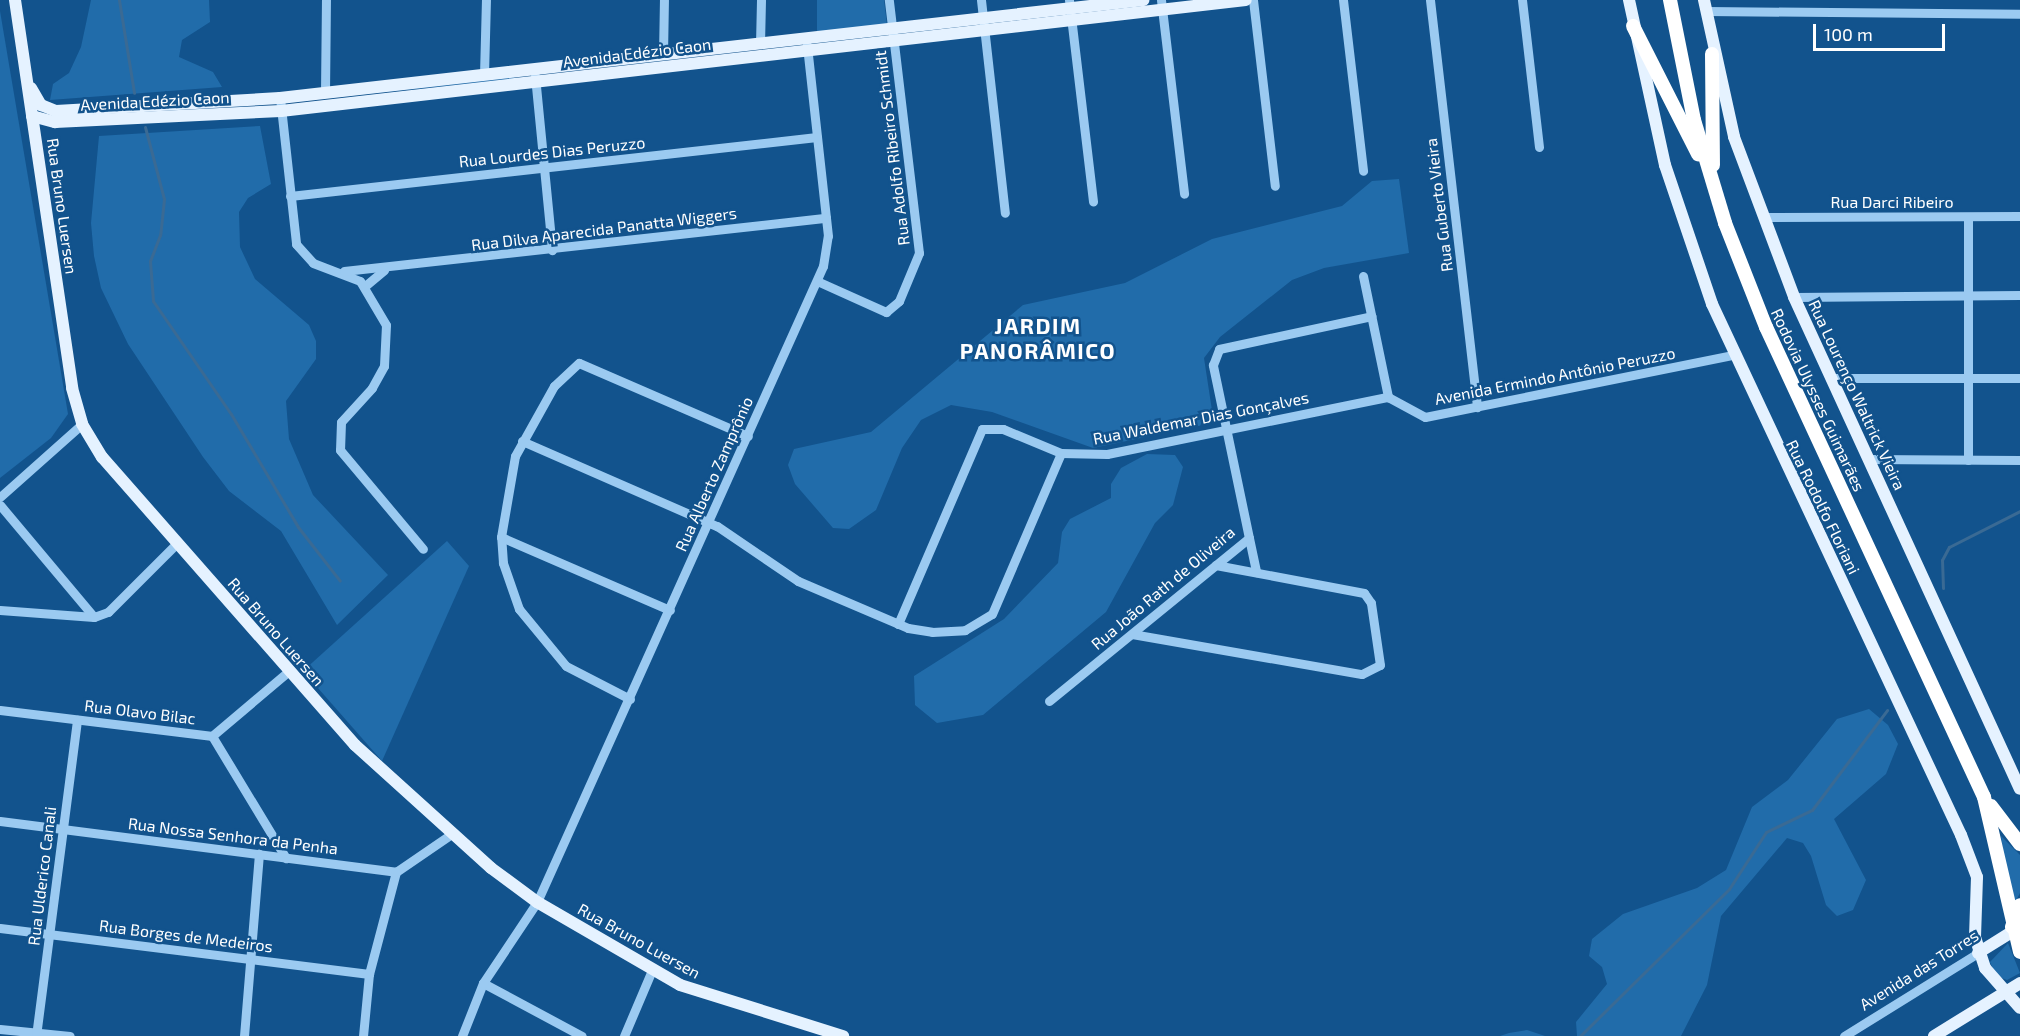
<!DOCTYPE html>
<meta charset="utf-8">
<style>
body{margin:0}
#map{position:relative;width:2020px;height:1036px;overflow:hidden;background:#12538d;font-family:"Exo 2",sans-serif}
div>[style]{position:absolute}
.green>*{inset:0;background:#216caa}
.stream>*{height:3px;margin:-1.5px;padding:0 1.5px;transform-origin:1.5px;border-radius:1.5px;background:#3a6a94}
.minor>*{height:9px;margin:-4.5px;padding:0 4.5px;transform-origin:4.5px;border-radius:4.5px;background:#9bcaf1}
.major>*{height:12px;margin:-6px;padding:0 6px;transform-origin:6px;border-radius:6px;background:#e5f2ff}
.highway>*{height:14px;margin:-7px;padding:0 7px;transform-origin:7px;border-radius:7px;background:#fff}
span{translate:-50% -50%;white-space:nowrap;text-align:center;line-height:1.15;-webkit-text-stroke:5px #12538d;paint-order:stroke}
.street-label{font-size:16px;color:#fff}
.district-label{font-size:22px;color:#fff;font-weight:700;letter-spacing:1.5px}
.scale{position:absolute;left:1813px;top:24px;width:132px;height:27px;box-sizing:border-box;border:3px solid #fff;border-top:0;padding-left:8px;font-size:18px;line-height:21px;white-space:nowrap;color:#fff;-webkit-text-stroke:4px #12538d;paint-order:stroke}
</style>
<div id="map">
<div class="green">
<i style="clip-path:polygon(91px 0,209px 0,210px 22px,182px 40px,179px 57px,213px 72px,222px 87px,50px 100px,53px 84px,69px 73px,81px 47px)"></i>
<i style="clip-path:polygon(817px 0,884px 0,887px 25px,817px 33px)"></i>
<i style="clip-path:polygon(0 11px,68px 414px,51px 438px,0 478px)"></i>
<i style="clip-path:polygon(514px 77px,515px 79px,296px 101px)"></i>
<i style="clip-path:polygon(260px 126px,271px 184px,248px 198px,239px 212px,240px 247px,255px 279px,309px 325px,316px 341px,316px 359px,286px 401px,289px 439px,313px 495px,388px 575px,337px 625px,281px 531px,229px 491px,203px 457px,128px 344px,101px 288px,94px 256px,91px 223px,99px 136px)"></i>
<i style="clip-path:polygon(1399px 179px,1409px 253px,1324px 268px,1292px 280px,1220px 337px,1204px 358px,1213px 417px,1208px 424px,1093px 448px,992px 412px,951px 405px,921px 420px,902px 448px,876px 510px,849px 529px,833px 528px,795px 484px,788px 465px,794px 449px,871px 432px,1023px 305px,1125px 283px,1212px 239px,1342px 206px,1372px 181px)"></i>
<i style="clip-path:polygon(1147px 454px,1175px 455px,1183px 467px,1173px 505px,1155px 523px,1106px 612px,983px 715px,937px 723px,915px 705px,914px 676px,1004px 619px,1058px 563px,1062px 532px,1070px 519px,1111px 498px,1111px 484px,1121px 468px)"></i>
<i style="clip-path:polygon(447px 541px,469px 566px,382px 761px,303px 671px)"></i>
<i style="clip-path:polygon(1869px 709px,1888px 725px,1898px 744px,1886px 774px,1834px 819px,1866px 880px,1853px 910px,1837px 916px,1826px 905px,1811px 856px,1803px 843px,1787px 838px,1721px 916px,1707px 985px,1681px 1036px,1577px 1036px,1576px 1022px,1607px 984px,1602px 967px,1589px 956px,1592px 939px,1623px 914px,1697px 888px,1726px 870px,1752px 807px,1788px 780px,1837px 719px)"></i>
<i style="clip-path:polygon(2001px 836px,2020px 855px,2020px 893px,2011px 910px)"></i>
<i style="clip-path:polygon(2008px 943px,2020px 973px,2007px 980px,1996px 976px,1990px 962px)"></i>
<i style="clip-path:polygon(1527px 1030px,1545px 1036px,1500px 1036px,1509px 1033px)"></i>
</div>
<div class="stream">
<i style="left:119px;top:0;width:94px;rotate:80.8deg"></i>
<i style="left:145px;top:127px;width:74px;rotate:75.2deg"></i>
<i style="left:164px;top:199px;width:36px;rotate:96deg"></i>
<i style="left:160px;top:235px;width:28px;rotate:111deg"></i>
<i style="left:150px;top:261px;width:40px;rotate:85.7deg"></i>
<i style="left:153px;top:301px;width:137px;rotate:55.4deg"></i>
<i style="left:231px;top:414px;width:131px;rotate:59.3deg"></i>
<i style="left:298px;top:527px;width:68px;rotate:52.1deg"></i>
<i style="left:1943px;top:588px;width:28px;rotate:-92deg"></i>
<i style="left:1942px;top:560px;width:15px;rotate:-62deg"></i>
<i style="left:1949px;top:547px;width:80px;rotate:-26.9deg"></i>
<i style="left:1580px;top:1036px;width:209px;rotate:-44.6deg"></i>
<i style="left:1729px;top:889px;width:68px;rotate:-57deg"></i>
<i style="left:1766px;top:832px;width:51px;rotate:-25.6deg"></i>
<i style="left:1812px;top:810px;width:125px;rotate:-53.1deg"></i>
</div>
<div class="minor">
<i style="left:981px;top:0;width:214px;rotate:83.6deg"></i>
<i style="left:1069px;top:0;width:203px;rotate:83.2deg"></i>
<i style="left:1161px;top:0;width:195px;rotate:83.2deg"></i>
<i style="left:1253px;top:0;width:187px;rotate:83.3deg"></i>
<i style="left:1343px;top:0;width:172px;rotate:83.3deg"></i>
<i style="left:1430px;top:0;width:410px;rotate:83.4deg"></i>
<i style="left:1522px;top:0;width:148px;rotate:83.4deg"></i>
<i style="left:1706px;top:11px;width:314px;rotate:0.5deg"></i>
<i style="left:760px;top:44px;width:44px;rotate:-88.7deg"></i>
<i style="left:663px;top:55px;width:55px;rotate:-89deg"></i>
<i style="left:484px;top:75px;width:75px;rotate:-88.5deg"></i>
<i style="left:535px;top:76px;width:175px;rotate:84.4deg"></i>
<i style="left:325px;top:93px;width:93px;rotate:-89.4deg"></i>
<i style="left:280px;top:98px;width:147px;rotate:83.7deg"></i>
<i style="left:296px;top:244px;width:25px;rotate:48deg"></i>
<i style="left:313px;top:263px;width:50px;rotate:21deg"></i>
<i style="left:360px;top:281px;width:51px;rotate:59.4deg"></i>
<i style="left:386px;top:325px;width:41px;rotate:92.8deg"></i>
<i style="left:384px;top:366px;width:25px;rotate:119deg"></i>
<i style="left:372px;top:388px;width:46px;rotate:132.4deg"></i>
<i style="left:341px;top:422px;width:28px;rotate:92deg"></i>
<i style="left:340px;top:450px;width:129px;rotate:50deg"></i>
<i style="left:290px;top:196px;width:530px;rotate:-6.39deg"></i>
<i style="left:1763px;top:217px;width:257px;rotate:-0.2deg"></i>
<i style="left:1968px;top:217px;width:243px;rotate:90deg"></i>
<i style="left:344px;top:271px;width:485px;rotate:-6.3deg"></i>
<i style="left:1363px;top:276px;width:124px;rotate:78.3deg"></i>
<i style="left:817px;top:281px;width:76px;rotate:24.2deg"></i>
<i style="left:886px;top:312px;width:17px;rotate:-40deg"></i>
<i style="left:899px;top:301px;width:52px;rotate:-67.4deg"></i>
<i style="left:919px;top:253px;width:255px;rotate:-96.8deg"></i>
<i style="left:365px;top:286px;width:25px;rotate:-40deg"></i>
<i style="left:1794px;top:297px;width:226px;rotate:-0.5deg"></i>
<i style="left:1831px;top:378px;width:189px"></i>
<i style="left:1388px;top:397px;width:42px;rotate:28.4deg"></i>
<i style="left:1425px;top:417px;width:313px;rotate:-11.4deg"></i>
<i style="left:522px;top:441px;width:213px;rotate:23.6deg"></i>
<i style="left:717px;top:526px;width:98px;rotate:34.2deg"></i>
<i style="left:798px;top:581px;width:120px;rotate:23.1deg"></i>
<i style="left:908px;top:628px;width:24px;rotate:9deg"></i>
<i style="left:932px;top:632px;width:33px;rotate:-3deg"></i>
<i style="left:965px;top:630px;width:31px;rotate:-31deg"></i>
<i style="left:992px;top:614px;width:175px;rotate:-66.8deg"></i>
<i style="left:1868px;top:459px;width:152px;rotate:0.4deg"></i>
<i style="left:0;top:497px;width:110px;rotate:-41.7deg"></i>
<i style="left:0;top:505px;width:146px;rotate:50deg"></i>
<i style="left:501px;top:537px;width:184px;rotate:23.4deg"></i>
<i style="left:1249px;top:538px;width:35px;rotate:78deg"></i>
<i style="left:0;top:610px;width:94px;rotate:4.3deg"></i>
<i style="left:94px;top:617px;width:15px;rotate:-20deg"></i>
<i style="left:108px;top:612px;width:98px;rotate:-45deg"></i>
<i style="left:898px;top:624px;width:212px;rotate:-66.7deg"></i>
<i style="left:982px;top:429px;width:21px"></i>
<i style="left:1003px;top:429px;width:63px;rotate:22.5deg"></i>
<i style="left:1061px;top:453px;width:46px;rotate:1.2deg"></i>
<i style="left:1107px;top:454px;width:287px;rotate:-11.5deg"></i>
<i style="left:1132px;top:634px;width:233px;rotate:9.9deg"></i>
<i style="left:1362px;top:674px;width:20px;rotate:-27deg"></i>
<i style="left:1380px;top:665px;width:63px;rotate:-98.3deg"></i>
<i style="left:1371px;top:603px;width:12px;rotate:-125deg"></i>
<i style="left:1364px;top:593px;width:151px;rotate:-169.3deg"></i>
<i style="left:630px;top:699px;width:72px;rotate:-152.7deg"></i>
<i style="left:566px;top:666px;width:74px;rotate:-129.5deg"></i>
<i style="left:519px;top:609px;width:49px;rotate:-109.2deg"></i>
<i style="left:503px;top:563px;width:26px;rotate:-94deg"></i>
<i style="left:501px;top:537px;width:82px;rotate:-80.2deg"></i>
<i style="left:515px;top:456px;width:80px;rotate:-60.9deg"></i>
<i style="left:554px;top:386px;width:34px;rotate:-43deg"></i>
<i style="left:579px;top:363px;width:184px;rotate:23.4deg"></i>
<i style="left:1049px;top:701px;width:258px;rotate:-39.2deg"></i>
<i style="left:1249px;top:538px;width:177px;rotate:-101.8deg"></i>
<i style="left:1213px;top:365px;width:17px;rotate:-69deg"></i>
<i style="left:1219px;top:349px;width:156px;rotate:-12.2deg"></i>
<i style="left:0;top:710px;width:214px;rotate:7deg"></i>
<i style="left:212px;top:736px;width:101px;rotate:-40.2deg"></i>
<i style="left:212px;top:736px;width:143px;rotate:58.8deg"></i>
<i style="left:0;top:821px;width:399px;rotate:7.3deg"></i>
<i style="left:396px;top:872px;width:65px;rotate:-34.4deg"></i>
<i style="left:0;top:928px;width:372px;rotate:7.1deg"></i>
<i style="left:483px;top:983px;width:112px;rotate:28.2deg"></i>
<i style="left:0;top:1029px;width:70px;rotate:5.7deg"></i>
<i style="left:36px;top:1036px;width:319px;rotate:-82.6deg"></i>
<i style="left:244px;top:1036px;width:183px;rotate:-85.3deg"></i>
<i style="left:363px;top:1036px;width:62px;rotate:-84.5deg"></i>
<i style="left:369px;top:974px;width:106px;rotate:-75.2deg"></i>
<i style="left:462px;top:1036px;width:57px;rotate:-68.4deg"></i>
<i style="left:483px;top:983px;width:97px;rotate:-56.3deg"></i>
<i style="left:537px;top:902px;width:697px;rotate:-65.79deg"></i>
<i style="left:823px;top:266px;width:30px;rotate:-81deg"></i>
<i style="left:828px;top:236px;width:192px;rotate:-96.3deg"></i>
<i style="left:624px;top:1036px;width:72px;rotate:-67deg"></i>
<i style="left:1844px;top:1036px;width:158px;rotate:-31.8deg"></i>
</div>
<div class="major">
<i style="left:15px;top:0;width:392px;rotate:81.6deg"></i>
<i style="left:72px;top:388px;width:37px;rotate:74deg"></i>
<i style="left:82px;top:424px;width:39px;rotate:59deg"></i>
<i style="left:102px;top:457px;width:383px;rotate:48.7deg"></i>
<i style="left:355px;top:745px;width:183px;rotate:42.1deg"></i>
<i style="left:491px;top:868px;width:57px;rotate:36.5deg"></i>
<i style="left:537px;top:902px;width:165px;rotate:30.1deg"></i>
<i style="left:680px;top:985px;width:171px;rotate:17.4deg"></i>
<i style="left:1629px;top:0;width:169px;rotate:77.7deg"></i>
<i style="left:1665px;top:165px;width:147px;rotate:71.3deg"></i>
<i style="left:1712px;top:304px;width:586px;rotate:64.88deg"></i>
<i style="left:1961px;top:835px;width:45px;rotate:69.1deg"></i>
<i style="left:1977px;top:877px;width:60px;rotate:91.9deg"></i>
<i style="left:1975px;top:937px;width:33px;rotate:72deg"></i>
<i style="left:1985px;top:968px;width:53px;rotate:48.8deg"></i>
<i style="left:1704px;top:0;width:140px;rotate:77.6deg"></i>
<i style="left:1734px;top:137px;width:171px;rotate:69.4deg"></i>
<i style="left:1794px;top:297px;width:541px;rotate:65.33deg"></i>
<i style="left:31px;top:88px;width:20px;rotate:60deg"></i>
<i style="left:41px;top:105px;width:16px;rotate:22deg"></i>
<i style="left:56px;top:111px;width:224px;rotate:-3.3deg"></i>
<i style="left:280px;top:98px;width:869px;rotate:-6.48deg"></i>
<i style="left:32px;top:116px;width:24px;rotate:15deg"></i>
<i style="left:55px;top:122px;width:226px;rotate:-2.8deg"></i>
<i style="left:281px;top:111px;width:971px;rotate:-6.56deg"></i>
<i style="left:1978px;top:953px;width:39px;rotate:-32deg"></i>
<i style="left:1934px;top:1036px;width:101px;rotate:-31.6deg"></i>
</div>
<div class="highway">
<i style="left:1670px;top:0;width:122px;rotate:78.7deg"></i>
<i style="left:1694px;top:120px;width:108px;rotate:73.2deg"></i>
<i style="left:1725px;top:223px;width:112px;rotate:68.5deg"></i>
<i style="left:1766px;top:327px;width:518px;rotate:65.12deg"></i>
<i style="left:1984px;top:797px;width:159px;rotate:76.9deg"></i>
<i style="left:1633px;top:26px;width:144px;rotate:63.1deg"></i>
<i style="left:1712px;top:54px;width:111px;rotate:89.5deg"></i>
<i style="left:1991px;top:806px;width:48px;rotate:52.7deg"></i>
<i style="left:2012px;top:927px;width:23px;rotate:-70deg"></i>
</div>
<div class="street-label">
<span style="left:637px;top:53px;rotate:-7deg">Avenida Edézio Caon</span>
<span style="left:155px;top:101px;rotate:-3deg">Avenida Edézio Caon</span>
<span style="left:892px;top:148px;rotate:-97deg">Rua Adolfo Ribeiro Schmidt</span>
<span style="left:552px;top:152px;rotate:-6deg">Rua Lourdes Dias Peruzzo</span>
<span style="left:1892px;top:202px">Rua Darci Ribeiro</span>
<span style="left:1439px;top:205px;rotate:-97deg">Rua Guberto Vieira</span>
<span style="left:62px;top:206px;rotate:82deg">Rua Bruno Luersen</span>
<span style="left:604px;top:229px;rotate:-7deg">Rua Dilva Aparecida Panatta Wiggers</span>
<span style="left:1555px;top:376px;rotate:-11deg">Avenida Ermindo Antônio Peruzzo</span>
<span style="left:1857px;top:395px;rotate:65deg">Rua Lourenço Waltrick Vieira</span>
<span style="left:1818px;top:400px;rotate:65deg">Rodovia Ulysses Guimarães</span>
<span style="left:1201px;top:418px;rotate:-11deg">Rua Waldemar Dias Gonçalves</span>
<span style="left:714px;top:474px;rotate:-66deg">Rua Alberto Zamprônio</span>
<span style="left:1823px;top:507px;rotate:64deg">Rua Rodolfo Floriani</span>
<span style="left:1163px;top:588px;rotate:-40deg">Rua João Rath de Oliveira</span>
<span style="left:276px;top:632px;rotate:49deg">Rua Bruno Luersen</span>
<span style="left:140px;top:712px;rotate:7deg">Rua Olavo Bilac</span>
<span style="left:233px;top:836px;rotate:7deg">Rua Nossa Senhora da Penha</span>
<span style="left:42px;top:876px;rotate:-83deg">Rua Ulderico Canali</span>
<span style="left:186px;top:936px;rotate:7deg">Rua Borges de Medeiros</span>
<span style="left:639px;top:941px;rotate:29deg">Rua Bruno Luersen</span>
<span style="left:1919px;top:970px;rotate:-32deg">Avenida das Torres</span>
</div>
<div class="district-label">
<span style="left:1038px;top:338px">JARDIM<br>PANORÂMICO</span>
</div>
<div class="scale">100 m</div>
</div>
